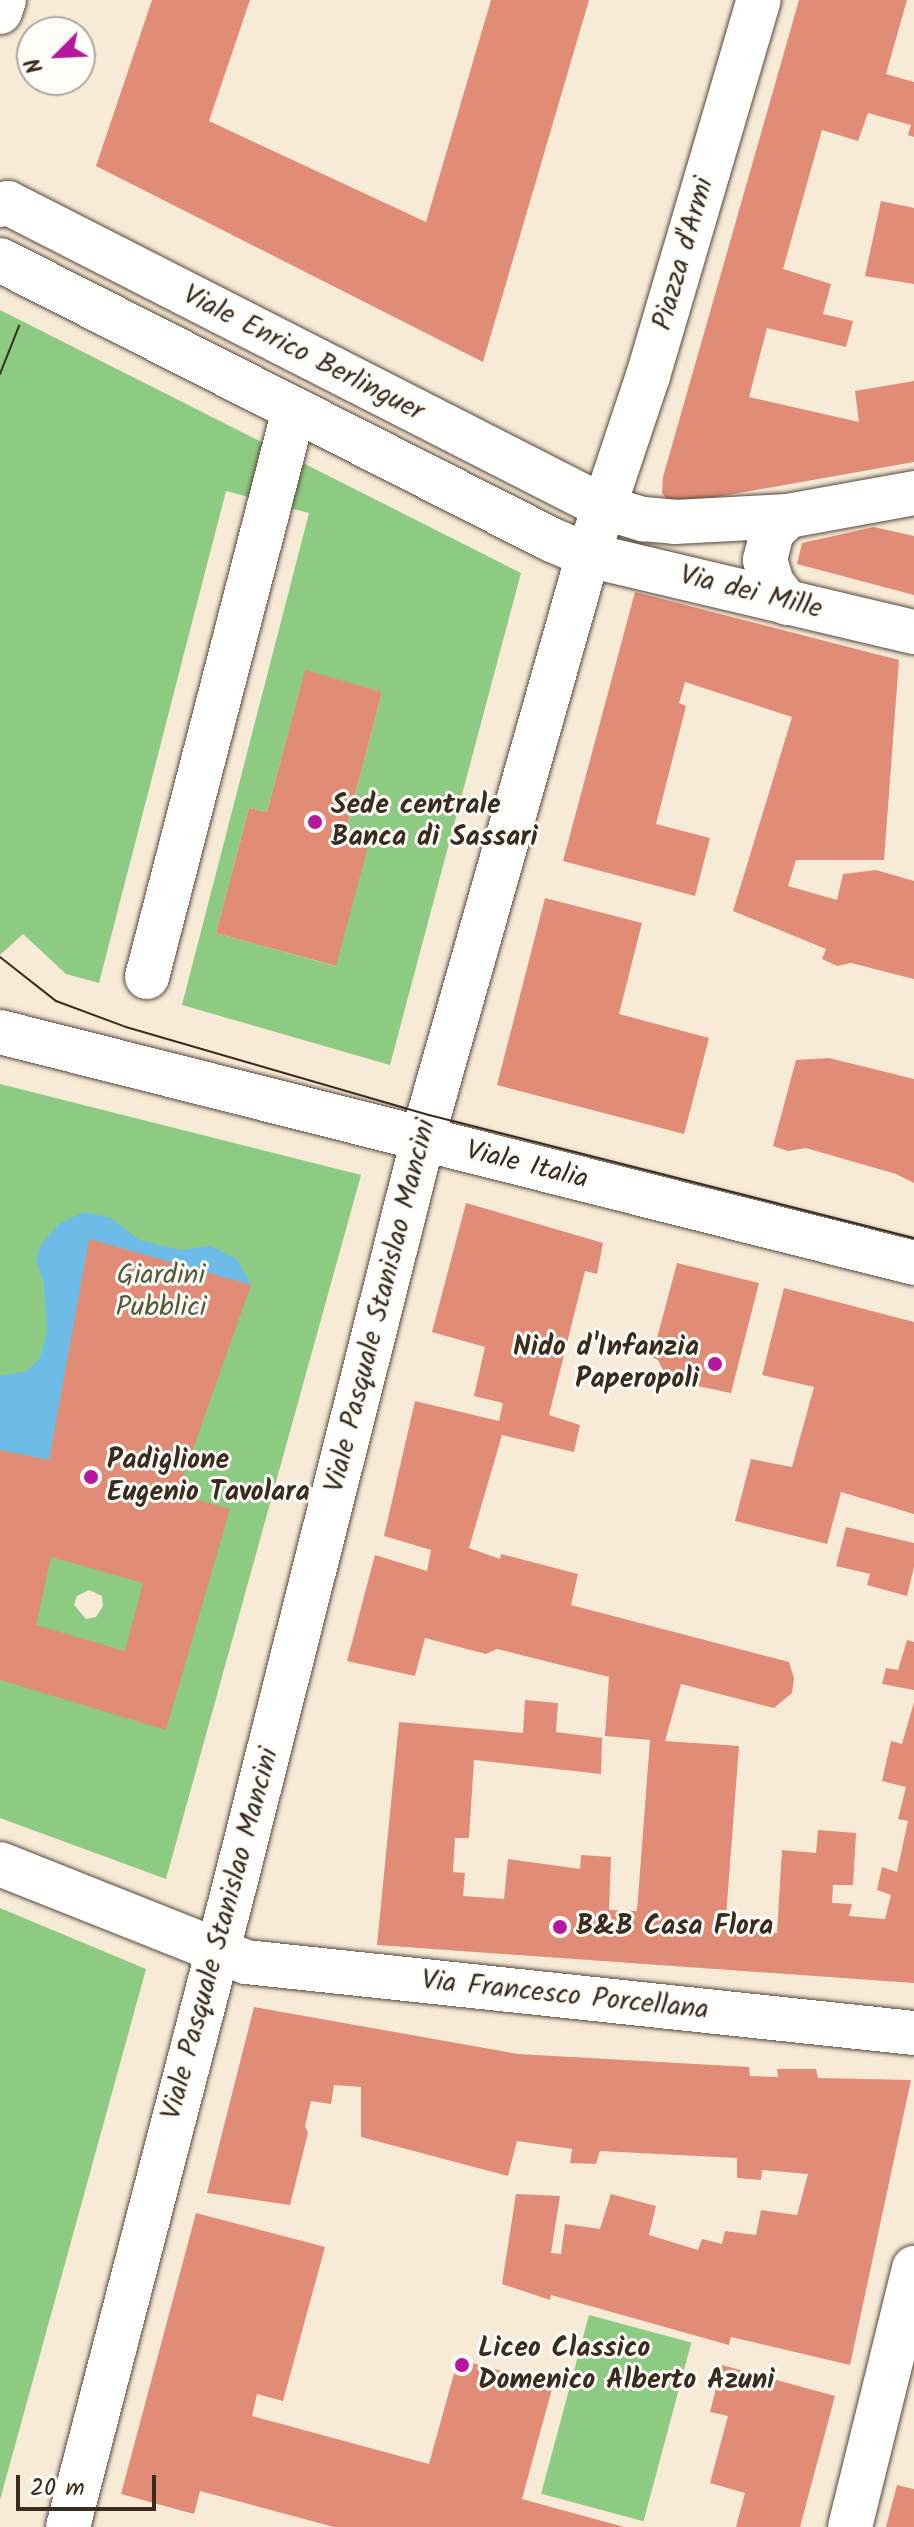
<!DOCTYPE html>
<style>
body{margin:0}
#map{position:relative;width:914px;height:2527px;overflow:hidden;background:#f7ead7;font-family:Kalam,sans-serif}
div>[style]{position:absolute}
.green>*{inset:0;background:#8dcb82;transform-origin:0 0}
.water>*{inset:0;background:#6dbbe7}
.building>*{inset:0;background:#e18c77}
.roads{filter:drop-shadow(0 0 2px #57473a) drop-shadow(0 0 2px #57473a)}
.minor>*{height:44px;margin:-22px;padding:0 22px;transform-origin:22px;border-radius:22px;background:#fff}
.major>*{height:44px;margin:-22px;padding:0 22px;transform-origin:22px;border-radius:22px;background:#fff}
.tram>*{height:2px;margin:-1px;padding:0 1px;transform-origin:1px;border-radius:1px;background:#3b2a1e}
.dots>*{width:22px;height:22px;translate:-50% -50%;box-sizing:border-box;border:4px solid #fdfcf7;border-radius:50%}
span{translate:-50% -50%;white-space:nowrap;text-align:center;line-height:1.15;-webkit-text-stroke:6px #fdfcf7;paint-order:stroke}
.street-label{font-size:28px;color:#3b2a1e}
.poi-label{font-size:28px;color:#3b2a1e;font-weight:700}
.left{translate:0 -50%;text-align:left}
.right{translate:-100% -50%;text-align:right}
.park-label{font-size:28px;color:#545a3c}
.north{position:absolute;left:16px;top:16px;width:80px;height:80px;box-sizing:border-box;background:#fdfcf7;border:2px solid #afa8a0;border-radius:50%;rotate:246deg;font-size:22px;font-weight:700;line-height:32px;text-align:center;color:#3b2a1e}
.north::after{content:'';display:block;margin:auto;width:28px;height:36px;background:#b5179e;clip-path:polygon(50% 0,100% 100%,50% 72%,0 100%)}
.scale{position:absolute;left:16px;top:2475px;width:140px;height:36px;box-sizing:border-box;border:4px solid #3b2a1e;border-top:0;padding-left:10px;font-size:24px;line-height:28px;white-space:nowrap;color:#3b2a1e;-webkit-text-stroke:6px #fdfcf7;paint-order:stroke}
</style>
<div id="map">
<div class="green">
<i style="clip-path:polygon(evenodd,0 310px,521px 573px,390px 1065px,182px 1005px,309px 513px,226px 491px,99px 983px,66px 974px,23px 934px,0 955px,0 310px,305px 671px,382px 692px,345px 833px,369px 839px,335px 966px,216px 933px,249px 808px,267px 812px,305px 671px)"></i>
<i style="clip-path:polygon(evenodd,0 1084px,361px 1175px,166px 1879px,0 1818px,0 1084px,89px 1590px,102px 1596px,103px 1606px,96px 1617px,86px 1619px,74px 1605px,77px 1596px,89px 1590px)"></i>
<i style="clip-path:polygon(0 1908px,146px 1969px,0 2500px)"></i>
<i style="left:589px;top:2315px;width:106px;height:185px;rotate:15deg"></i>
</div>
<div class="water">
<i style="clip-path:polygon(84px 1212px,111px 1218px,139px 1240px,180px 1250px,210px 1246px,237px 1259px,251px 1285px,49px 1460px,0 1450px,0 1376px,27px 1371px,40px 1358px,47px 1332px,44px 1284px,36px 1261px,40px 1246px,59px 1224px)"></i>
</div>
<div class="building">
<i style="clip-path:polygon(152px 0,250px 0,209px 121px,426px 222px,491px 0,589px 0,483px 362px,96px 166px)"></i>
<i style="clip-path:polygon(799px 0,907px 0,886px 74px,914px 82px,914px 137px,908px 135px,911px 125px,868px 113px,858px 141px,822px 130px,783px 269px,831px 284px,823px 314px,853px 321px,846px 347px,767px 328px,749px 397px,859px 422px,855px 391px,914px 381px,914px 462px,683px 503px,668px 501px,662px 493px,663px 477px)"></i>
<i style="clip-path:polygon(881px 201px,914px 208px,914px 284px,865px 276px)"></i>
<i style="clip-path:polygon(874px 527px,914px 536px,914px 595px,797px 564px,802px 543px)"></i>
<i style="clip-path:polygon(635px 592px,899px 660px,884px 860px,796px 860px,788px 886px,837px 900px,843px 874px,876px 870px,914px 881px,914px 979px,851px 963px,837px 966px,822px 959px,826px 949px,733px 911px,792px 717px,685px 682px,679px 703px,686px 706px,656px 824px,710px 838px,695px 896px,563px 861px)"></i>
<i style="clip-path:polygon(305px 670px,382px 692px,345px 833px,370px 839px,336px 966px,216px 933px,249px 808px,267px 812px)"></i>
<i style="clip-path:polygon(545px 898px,642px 923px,619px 1014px,709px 1038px,684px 1134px,497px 1085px)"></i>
<i style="clip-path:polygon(829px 1058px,914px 1079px,914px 1183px,896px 1174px,806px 1148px,788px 1151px,773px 1146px,796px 1060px)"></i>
<i style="clip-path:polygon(466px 1203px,603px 1243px,597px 1274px,585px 1271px,549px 1415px,580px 1425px,574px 1452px,502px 1435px,469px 1548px,500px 1559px,501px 1554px,578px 1574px,571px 1605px,789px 1662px,794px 1678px,792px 1693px,774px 1708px,681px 1684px,665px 1741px,739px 1746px,725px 1930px,777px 1933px,782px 1850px,816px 1853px,818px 1830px,856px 1833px,853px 1885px,833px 1885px,832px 1903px,852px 1904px,849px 1916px,885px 1919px,891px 1895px,877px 1890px,882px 1867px,897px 1872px,908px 1821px,898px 1819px,906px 1787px,882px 1781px,891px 1741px,902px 1744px,914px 1702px,914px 1983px,377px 1945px,399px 1722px,523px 1733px,525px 1700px,558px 1703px,556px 1732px,602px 1738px,601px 1774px,474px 1760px,469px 1838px,455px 1838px,453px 1872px,465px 1873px,463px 1896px,504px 1899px,508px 1859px,580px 1869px,581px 1855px,611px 1857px,609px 1910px,637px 1911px,650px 1740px,605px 1736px,609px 1677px,497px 1649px,486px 1654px,425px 1638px,415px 1676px,347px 1661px,375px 1555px,427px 1571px,431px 1550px,384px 1536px,415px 1401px,499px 1421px,503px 1403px,474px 1396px,485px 1347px,432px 1332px)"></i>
<i style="clip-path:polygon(evenodd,89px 1239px,251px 1285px,177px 1494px,230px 1509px,166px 1730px,0 1680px,0 1450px,49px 1460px,89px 1239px,51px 1557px,143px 1583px,125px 1651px,36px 1625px,51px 1557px)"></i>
<i style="clip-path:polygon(677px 1263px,759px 1283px,731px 1393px,668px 1380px,658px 1360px,652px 1357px)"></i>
<i style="clip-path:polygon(784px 1288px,914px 1322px,914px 1514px,841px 1492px,827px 1544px,735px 1521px,751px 1459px,792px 1467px,814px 1387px,762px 1375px)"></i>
<i style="clip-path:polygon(846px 1527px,914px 1543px,914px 1567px,907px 1596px,867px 1585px,870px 1574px,836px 1566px)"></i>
<i style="clip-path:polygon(907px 1640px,914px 1642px,914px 1690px,882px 1684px,886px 1668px,898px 1670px)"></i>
<i style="clip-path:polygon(254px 2007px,518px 2054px,749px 2067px,750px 2076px,778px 2077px,777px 2069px,816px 2069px,818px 2078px,911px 2080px,850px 2365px,731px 2337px,729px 2345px,551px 2295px,550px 2300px,502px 2284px,516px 2194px,560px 2196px,551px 2253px,561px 2254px,565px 2224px,600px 2229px,611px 2194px,656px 2206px,649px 2235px,698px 2250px,702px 2239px,722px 2244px,725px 2231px,756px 2235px,761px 2210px,797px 2215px,808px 2174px,762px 2170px,761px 2180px,737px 2178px,737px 2158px,600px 2151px,596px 2164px,570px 2163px,572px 2149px,517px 2141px,508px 2176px,361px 2137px,361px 2087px,334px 2085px,331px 2104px,311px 2101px,305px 2126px,308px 2133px,290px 2205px,207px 2193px)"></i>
<i style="clip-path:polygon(196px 2213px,325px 2247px,283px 2401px,257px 2394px,252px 2416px,429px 2464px,458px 2359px,553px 2385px,522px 2499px,624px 2527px,334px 2527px,200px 2491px,194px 2514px,121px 2494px)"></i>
<i style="clip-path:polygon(722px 2365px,835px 2396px,800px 2527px,736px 2527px,745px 2493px,710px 2483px,728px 2416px,710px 2412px)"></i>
<i style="clip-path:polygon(897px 2485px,914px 2489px,914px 2527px,886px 2527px)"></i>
</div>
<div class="roads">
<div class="minor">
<i style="left:0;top:205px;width:8px;rotate:-14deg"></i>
<i style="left:8px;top:203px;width:671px;rotate:27.02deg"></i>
<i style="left:606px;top:508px;width:39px;rotate:17deg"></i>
<i style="left:643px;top:519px;width:32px;rotate:5deg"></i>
<i style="left:675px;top:522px;width:113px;rotate:-3deg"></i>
<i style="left:788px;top:516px;width:128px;rotate:-10.3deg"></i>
<i style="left:0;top:260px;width:619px;rotate:26.9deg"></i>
<i style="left:552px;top:540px;width:39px;rotate:23deg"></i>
<i style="left:588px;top:555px;width:335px;rotate:13.3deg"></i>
<i style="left:787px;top:603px;width:25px;rotate:-127deg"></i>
<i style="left:772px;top:583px;width:24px;rotate:-107deg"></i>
<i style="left:765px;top:560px;width:29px;rotate:-76deg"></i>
<i style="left:772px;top:532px;width:23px;rotate:-45deg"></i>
<i style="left:147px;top:977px;width:586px;rotate:-75.47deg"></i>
<i style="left:0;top:1032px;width:943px;rotate:14.18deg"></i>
<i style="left:0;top:1864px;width:265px;rotate:21.7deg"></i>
<i style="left:246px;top:1962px;width:672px;rotate:6.07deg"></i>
<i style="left:850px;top:2527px;width:267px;rotate:-76.1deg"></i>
</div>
<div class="major">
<i style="left:0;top:12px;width:13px;rotate:-72deg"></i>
<i style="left:68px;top:2527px;width:664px;rotate:-75.44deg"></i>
<i style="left:235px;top:1884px;width:793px;rotate:-75.84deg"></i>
<i style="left:429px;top:1115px;width:582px;rotate:-74.15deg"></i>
<i style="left:588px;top:555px;width:189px;rotate:-71.5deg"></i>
<i style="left:648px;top:376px;width:392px;rotate:-73.6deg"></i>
</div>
</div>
<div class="tram">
<i style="left:0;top:374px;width:52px;rotate:-68.4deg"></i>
<i style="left:0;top:957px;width:71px;rotate:38.2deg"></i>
<i style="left:56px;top:1001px;width:75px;rotate:20.4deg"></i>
<i style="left:126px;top:1027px;width:316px;rotate:16.2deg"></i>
<i style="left:429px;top:1115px;width:500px;rotate:14.23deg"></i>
</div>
<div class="dots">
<i style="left:315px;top:822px;background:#b5179e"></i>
<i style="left:715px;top:1364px;background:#b5179e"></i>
<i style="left:91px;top:1477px;background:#b5179e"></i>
<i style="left:560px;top:1927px;background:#b5179e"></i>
<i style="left:462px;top:2365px;background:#b5179e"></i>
</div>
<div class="street-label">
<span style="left:684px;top:254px;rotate:-74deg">Piazza d'Armi</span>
<span style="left:303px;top:354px;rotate:27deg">Viale Enrico Berlinguer</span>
<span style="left:751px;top:593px;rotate:14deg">Via dei Mille</span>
<span style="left:527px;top:1166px;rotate:14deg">Viale Italia</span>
<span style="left:381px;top:1306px;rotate:-76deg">Viale Pasquale Stanislao Mancini</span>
<span style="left:221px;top:1934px;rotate:-75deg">Viale Pasquale Stanislao Mancini</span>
<span style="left:565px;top:1996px;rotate:6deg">Via Francesco Porcellana</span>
</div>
<div class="poi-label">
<span class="left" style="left:331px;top:822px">Sede centrale<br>Banca di Sassari</span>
<span class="right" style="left:699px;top:1364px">Nido d'Infanzia<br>Paperopoli</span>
<span class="left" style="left:107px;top:1477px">Padiglione<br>Eugenio Tavolara</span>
<span class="left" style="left:576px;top:1927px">B&amp;B Casa Flora</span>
<span class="left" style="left:478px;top:2365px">Liceo Classico<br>Domenico Alberto Azuni</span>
</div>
<div class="park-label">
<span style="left:161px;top:1292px">Giardini<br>Pubblici</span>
</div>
<div class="north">N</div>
<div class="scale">20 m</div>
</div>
